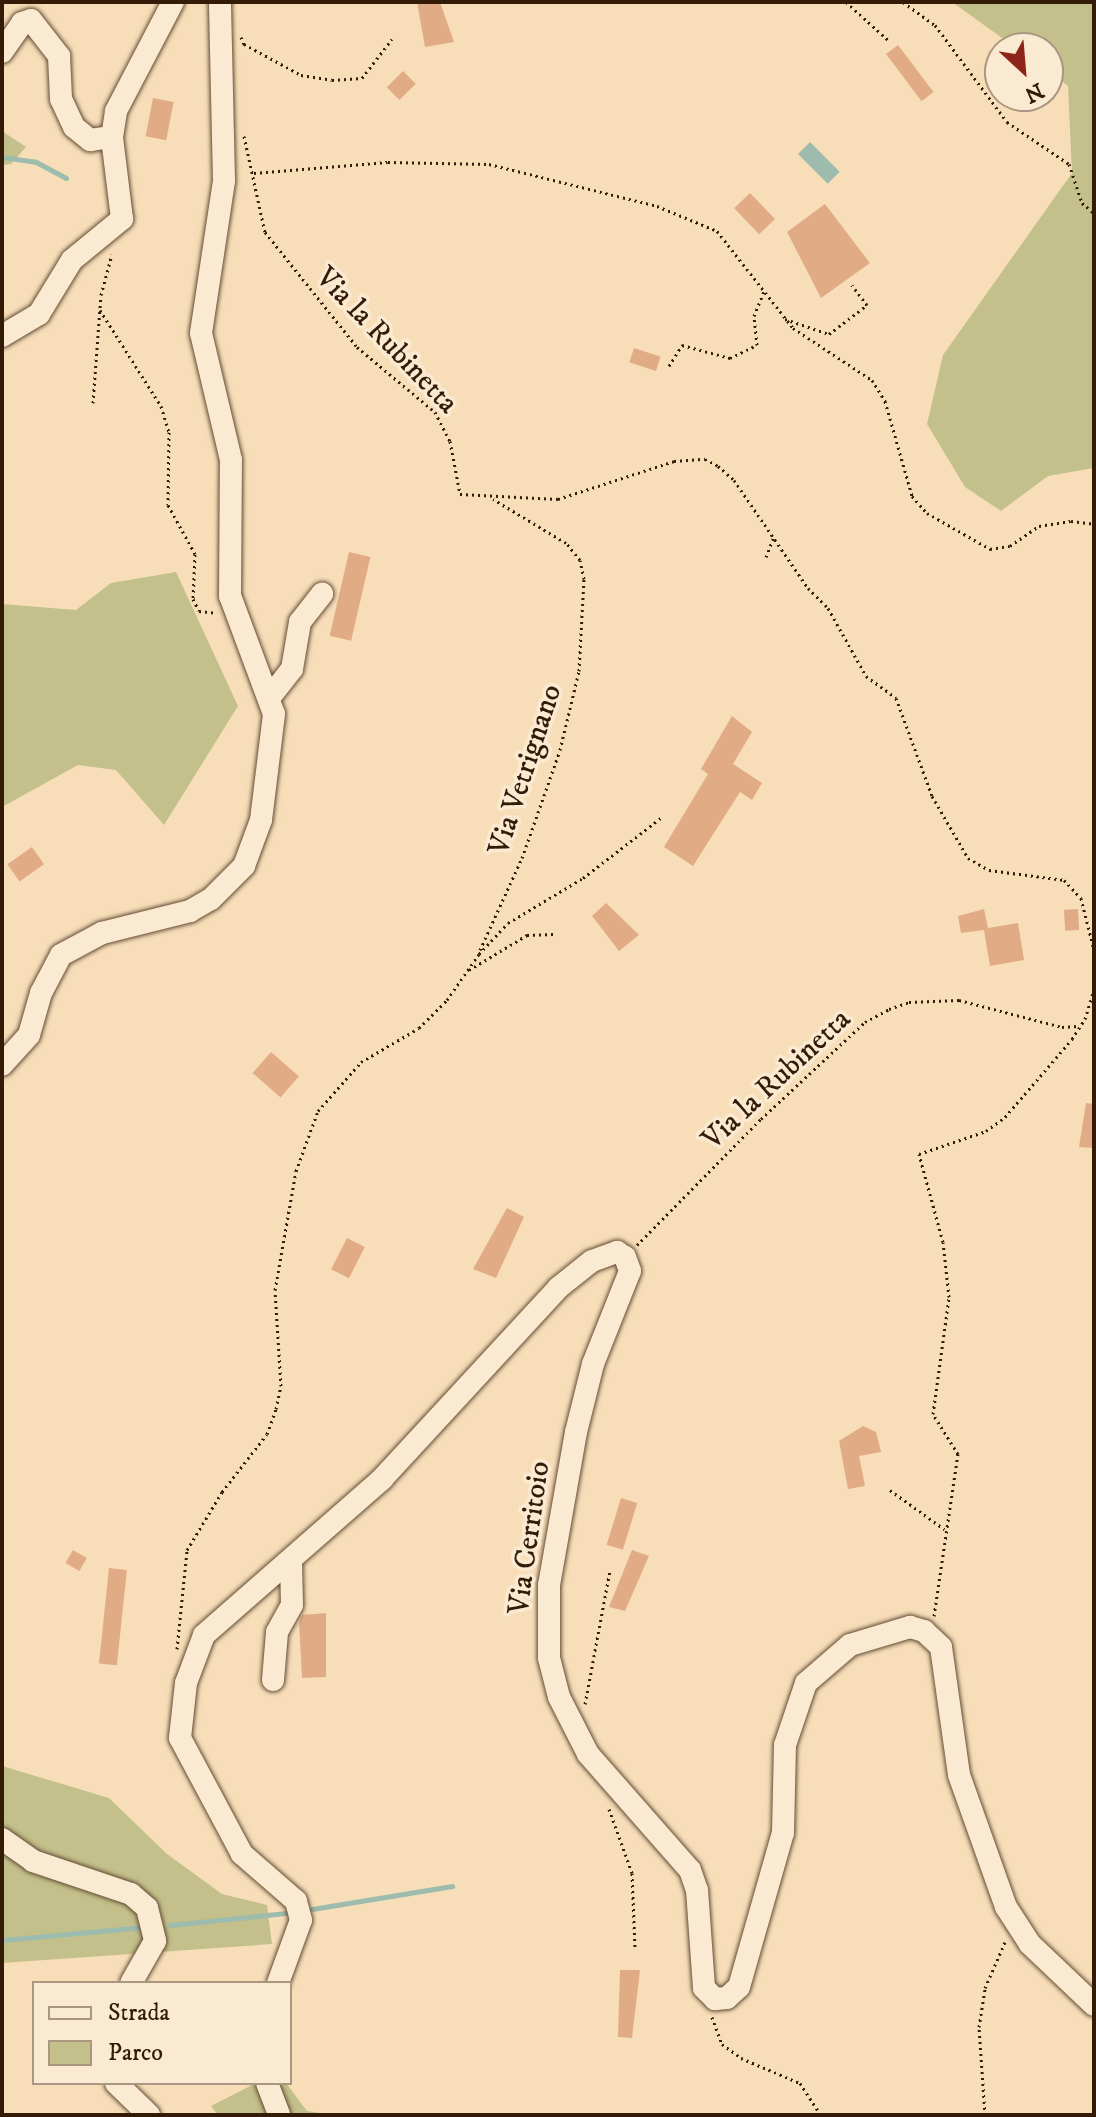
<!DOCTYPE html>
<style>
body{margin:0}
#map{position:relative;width:1096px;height:2117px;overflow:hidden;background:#f7deb9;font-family:"IM FELL DW Pica",serif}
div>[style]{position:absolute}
.green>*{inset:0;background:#c3c08b}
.water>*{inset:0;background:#9dbcae;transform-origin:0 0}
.stream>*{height:5px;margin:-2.5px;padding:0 2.5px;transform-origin:2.5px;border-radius:2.5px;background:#9dbcae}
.building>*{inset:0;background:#e1ab85;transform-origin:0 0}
.path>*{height:3px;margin-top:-1.5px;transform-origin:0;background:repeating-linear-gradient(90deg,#341b07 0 2px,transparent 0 6px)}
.roads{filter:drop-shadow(0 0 2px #654c34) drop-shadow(0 0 2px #654c34)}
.minor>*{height:22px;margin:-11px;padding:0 11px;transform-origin:11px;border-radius:11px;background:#faead2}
span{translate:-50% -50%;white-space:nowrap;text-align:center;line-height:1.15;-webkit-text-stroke:7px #faead2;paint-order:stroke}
.street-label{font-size:30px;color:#341b07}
.frame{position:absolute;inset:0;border:4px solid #341b07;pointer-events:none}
.legend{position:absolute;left:32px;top:1981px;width:260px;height:104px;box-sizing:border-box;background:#faead2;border:2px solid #ab9781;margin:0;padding:10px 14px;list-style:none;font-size:24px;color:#341b07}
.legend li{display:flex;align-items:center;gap:16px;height:40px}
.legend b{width:40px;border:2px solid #ab9781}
.north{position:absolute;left:984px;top:32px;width:80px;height:80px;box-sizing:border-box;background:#faead2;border:2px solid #ab9781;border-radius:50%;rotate:154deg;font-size:22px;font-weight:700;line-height:32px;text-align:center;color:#341b07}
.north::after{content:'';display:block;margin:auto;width:28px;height:36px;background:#8f2418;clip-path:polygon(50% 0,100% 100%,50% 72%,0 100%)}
</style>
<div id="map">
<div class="green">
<i style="clip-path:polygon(952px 2px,1094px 2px,1094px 468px,1048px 476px,1001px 511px,965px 487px,927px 424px,943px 355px,1072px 173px,1068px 86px,1048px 71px,1048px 48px,1016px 48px)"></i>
<i style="clip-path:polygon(2px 131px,26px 147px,11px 164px,2px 165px)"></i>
<i style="clip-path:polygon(176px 572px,238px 706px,164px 825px,116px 770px,78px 765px,2px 807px,2px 604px,76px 610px,111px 583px)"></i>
<i style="clip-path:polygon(2px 1766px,109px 1798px,167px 1854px,222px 1894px,267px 1905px,272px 1944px,2px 1963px)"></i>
<i style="clip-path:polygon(256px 2083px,286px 2083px,307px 2111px,333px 2115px,218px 2115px,211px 2106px)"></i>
</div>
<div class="water">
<i style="left:810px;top:142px;width:42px;height:17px;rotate:45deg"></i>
</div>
<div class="stream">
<i style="left:2px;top:157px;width:34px;rotate:8deg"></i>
<i style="left:36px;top:162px;width:34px;rotate:28deg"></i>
<i style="left:312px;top:1909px;width:142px;rotate:-9.3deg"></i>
<i style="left:170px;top:1925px;width:118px;rotate:-5.9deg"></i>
<i style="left:2px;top:1940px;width:143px;rotate:-5.2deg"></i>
</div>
<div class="building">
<i style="clip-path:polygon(417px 2px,440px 2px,454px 42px,425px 47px)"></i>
<i style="left:898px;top:45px;width:59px;height:15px;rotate:53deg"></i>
<i style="left:403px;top:71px;width:18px;height:23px;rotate:45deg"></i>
<i style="left:153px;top:98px;width:21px;height:39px;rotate:11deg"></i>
<i style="left:750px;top:193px;width:36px;height:22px;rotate:46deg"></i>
<i style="clip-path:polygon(825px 204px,870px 263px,821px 298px,787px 232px)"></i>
<i style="left:634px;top:348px;width:28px;height:15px;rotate:18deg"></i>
<i style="left:349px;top:552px;width:22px;height:86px;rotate:13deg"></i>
<i style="clip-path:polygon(732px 716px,752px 732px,733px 764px,762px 783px,752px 800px,740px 792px,693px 866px,664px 847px,708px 774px,701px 769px)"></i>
<i style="left:32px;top:847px;width:21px;height:30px;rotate:55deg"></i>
<i style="clip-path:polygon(606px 903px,639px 935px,619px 951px,592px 916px)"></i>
<i style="clip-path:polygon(984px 909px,988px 928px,1018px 923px,1024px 960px,990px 966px,984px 930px,961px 933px,958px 916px)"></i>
<i style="left:1078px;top:909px;width:21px;height:14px;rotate:87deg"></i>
<i style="left:271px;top:1052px;width:37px;height:28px;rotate:41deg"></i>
<i style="clip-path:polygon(1086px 1103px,1094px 1104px,1094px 1148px,1079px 1147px)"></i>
<i style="clip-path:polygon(507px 1208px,524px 1217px,496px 1278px,473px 1269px)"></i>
<i style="left:347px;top:1238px;width:20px;height:35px;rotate:27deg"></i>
<i style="clip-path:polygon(863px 1426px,876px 1432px,881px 1452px,859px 1456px,865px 1486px,848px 1489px,839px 1441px)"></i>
<i style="left:621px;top:1498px;width:17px;height:49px;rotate:17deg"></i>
<i style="left:73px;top:1550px;width:16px;height:15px;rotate:30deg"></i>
<i style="clip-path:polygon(632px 1550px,649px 1556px,625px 1611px,609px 1607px)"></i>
<i style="left:109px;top:1568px;width:18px;height:96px;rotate:6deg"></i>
<i style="clip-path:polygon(326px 1613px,326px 1677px,302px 1678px,299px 1622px,302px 1615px)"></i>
<i style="clip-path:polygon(620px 1970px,640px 1970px,632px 2038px,618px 2037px)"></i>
</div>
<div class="path">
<i style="left:846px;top:2px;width:57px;rotate:42.1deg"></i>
<i style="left:903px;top:2px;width:39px;rotate:36deg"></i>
<i style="left:935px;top:25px;width:121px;rotate:53.4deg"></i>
<i style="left:1007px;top:122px;width:75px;rotate:34.1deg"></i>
<i style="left:1069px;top:164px;width:41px;rotate:71.6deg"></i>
<i style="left:1082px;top:203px;width:16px;rotate:40deg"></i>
<i style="left:241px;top:37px;width:8px;rotate:67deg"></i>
<i style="left:244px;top:44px;width:65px;rotate:28.5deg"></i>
<i style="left:301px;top:75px;width:31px;rotate:9deg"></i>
<i style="left:332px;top:80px;width:30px;rotate:-4deg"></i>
<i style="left:362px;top:78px;width:49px;rotate:-52.4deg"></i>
<i style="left:244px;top:136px;width:98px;rotate:77.7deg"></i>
<i style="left:265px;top:232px;width:147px;rotate:51.3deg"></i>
<i style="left:357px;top:347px;width:102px;rotate:39.8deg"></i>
<i style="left:435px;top:412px;width:33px;rotate:63deg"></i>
<i style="left:450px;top:441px;width:54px;rotate:79.3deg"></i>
<i style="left:460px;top:494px;width:98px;rotate:2.9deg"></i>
<i style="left:558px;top:499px;width:122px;rotate:-18.1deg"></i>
<i style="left:674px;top:461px;width:31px;rotate:-4deg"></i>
<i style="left:705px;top:459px;width:15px;rotate:28deg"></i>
<i style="left:718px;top:466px;width:21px;rotate:41deg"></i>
<i style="left:734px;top:480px;width:131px;rotate:55.6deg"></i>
<i style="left:808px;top:588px;width:28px;rotate:45deg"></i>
<i style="left:828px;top:608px;width:78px;rotate:60.8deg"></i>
<i style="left:866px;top:676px;width:37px;rotate:36deg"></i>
<i style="left:896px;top:698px;width:104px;rotate:69.8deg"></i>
<i style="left:932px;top:796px;width:72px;rotate:59.9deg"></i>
<i style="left:968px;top:858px;width:24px;rotate:30deg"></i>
<i style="left:989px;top:870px;width:76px;rotate:7.6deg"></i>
<i style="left:1064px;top:880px;width:25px;rotate:47deg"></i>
<i style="left:1081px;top:898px;width:54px;rotate:76deg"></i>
<i style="left:254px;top:173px;width:134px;rotate:-4.7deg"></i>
<i style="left:388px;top:162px;width:101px;rotate:1.1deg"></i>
<i style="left:489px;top:164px;width:173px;rotate:14deg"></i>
<i style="left:657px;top:206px;width:65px;rotate:22.6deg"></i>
<i style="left:717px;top:231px;width:123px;rotate:51.9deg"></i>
<i style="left:793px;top:328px;width:95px;rotate:33.4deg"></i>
<i style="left:872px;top:380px;width:25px;rotate:58deg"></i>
<i style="left:885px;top:401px;width:99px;rotate:74.1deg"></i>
<i style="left:912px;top:496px;width:23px;rotate:49deg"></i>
<i style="left:927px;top:513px;width:73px;rotate:29.7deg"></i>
<i style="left:990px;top:549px;width:20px;rotate:-9deg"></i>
<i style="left:1010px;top:546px;width:35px;rotate:-35deg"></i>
<i style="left:1039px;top:526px;width:32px;rotate:-9deg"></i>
<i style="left:1071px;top:521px;width:23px;rotate:7deg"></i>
<i style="left:100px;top:310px;width:114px;rotate:57.6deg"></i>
<i style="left:161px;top:406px;width:27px;rotate:73deg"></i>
<i style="left:169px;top:432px;width:73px;rotate:90.8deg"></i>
<i style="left:168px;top:505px;width:56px;rotate:61.1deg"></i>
<i style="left:195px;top:554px;width:45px;rotate:92.5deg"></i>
<i style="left:193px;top:599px;width:13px;rotate:63deg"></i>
<i style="left:199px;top:611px;width:18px;rotate:6deg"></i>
<i style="left:785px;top:319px;width:46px;rotate:18.8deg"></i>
<i style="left:829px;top:334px;width:48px;rotate:-37.3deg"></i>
<i style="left:867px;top:305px;width:25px;rotate:-127deg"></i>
<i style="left:669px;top:366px;width:25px;rotate:-58deg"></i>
<i style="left:682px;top:345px;width:50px;rotate:15.2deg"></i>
<i style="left:730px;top:358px;width:30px;rotate:-26deg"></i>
<i style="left:757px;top:345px;width:29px;rotate:-96deg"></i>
<i style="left:754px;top:316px;width:27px;rotate:-68deg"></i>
<i style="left:93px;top:403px;width:108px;rotate:-85.8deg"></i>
<i style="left:101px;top:295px;width:42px;rotate:-75deg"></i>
<i style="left:766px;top:557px;width:22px;rotate:-69deg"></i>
<i style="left:480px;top:950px;width:101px;rotate:-65.5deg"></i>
<i style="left:522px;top:858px;width:114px;rotate:-70.6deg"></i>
<i style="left:560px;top:750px;width:81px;rotate:-76.5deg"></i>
<i style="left:579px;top:671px;width:92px;rotate:-86.9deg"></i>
<i style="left:584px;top:579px;width:19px;rotate:-102deg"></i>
<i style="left:580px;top:560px;width:22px;rotate:-129deg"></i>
<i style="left:566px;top:543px;width:85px;rotate:-148.9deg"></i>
<i style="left:469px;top:970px;width:68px;rotate:-31.1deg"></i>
<i style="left:527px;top:935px;width:27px;rotate:-2deg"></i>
<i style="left:637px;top:1245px;width:177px;rotate:-45.5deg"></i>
<i style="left:761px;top:1119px;width:142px;rotate:-43deg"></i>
<i style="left:865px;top:1022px;width:27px;rotate:-28deg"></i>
<i style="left:889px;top:1009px;width:21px;rotate:-19deg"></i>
<i style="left:909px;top:1002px;width:50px;rotate:-2.3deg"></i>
<i style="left:959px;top:1000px;width:106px;rotate:14.7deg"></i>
<i style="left:1062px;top:1027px;width:16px;rotate:-4deg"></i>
<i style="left:890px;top:1490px;width:67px;rotate:35.8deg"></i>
<i style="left:934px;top:1616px;width:164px;rotate:-81.6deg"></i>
<i style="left:958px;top:1454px;width:47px;rotate:-122deg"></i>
<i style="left:933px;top:1414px;width:118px;rotate:-82.2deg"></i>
<i style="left:949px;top:1297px;width:55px;rotate:-96.2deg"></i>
<i style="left:943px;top:1242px;width:91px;rotate:-105.3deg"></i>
<i style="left:919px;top:1154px;width:71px;rotate:-18.9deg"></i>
<i style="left:986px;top:1131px;width:24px;rotate:-36deg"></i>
<i style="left:1005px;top:1117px;width:103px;rotate:-49.3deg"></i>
<i style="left:1072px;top:1039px;width:24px;rotate:-57deg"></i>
<i style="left:1085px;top:1019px;width:30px;rotate:-73deg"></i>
<i style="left:177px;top:1649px;width:100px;rotate:-84.2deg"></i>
<i style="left:187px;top:1550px;width:68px;rotate:-58.9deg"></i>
<i style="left:222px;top:1492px;width:73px;rotate:-52.2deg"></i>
<i style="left:267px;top:1434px;width:27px;rotate:-70deg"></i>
<i style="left:276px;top:1409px;width:24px;rotate:-78deg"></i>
<i style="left:281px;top:1386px;width:96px;rotate:-93.6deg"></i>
<i style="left:275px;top:1290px;width:121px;rotate:-80deg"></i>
<i style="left:296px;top:1171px;width:64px;rotate:-69.9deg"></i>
<i style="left:318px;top:1111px;width:65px;rotate:-48.7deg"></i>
<i style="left:361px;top:1062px;width:67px;rotate:-30.4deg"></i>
<i style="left:419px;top:1028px;width:40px;rotate:-45deg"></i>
<i style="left:447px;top:1000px;width:56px;rotate:-55.2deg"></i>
<i style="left:479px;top:954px;width:42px;rotate:-46.9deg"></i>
<i style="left:508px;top:923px;width:87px;rotate:-31deg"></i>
<i style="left:583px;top:878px;width:100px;rotate:-37.7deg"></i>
<i style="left:585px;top:1704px;width:136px;rotate:-79.4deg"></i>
<i style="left:609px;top:1809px;width:68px;rotate:70.2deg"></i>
<i style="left:632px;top:1873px;width:75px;rotate:87.7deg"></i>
<i style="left:712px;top:2017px;width:29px;rotate:70deg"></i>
<i style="left:722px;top:2044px;width:24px;rotate:36deg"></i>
<i style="left:741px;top:2058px;width:64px;rotate:23deg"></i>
<i style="left:800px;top:2083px;width:38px;rotate:57deg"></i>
<i style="left:985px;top:2115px;width:88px;rotate:-93.9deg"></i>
<i style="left:979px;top:2027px;width:39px;rotate:-81deg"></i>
<i style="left:985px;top:1988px;width:50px;rotate:-66.5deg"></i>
</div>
<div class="roads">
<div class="minor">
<i style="left:2px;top:52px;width:35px;rotate:-55deg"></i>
<i style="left:22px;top:23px;width:9px;rotate:-18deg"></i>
<i style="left:31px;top:20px;width:46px;rotate:52.1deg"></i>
<i style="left:59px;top:56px;width:43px;rotate:87.3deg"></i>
<i style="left:61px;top:99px;width:31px;rotate:65deg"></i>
<i style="left:74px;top:127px;width:21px;rotate:39deg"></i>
<i style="left:90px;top:140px;width:22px;rotate:-8deg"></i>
<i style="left:2px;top:336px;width:43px;rotate:-30.7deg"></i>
<i style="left:39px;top:314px;width:63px;rotate:-58.6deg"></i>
<i style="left:72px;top:260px;width:65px;rotate:-39.4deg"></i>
<i style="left:122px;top:219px;width:83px;rotate:-97deg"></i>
<i style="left:112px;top:137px;width:26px;rotate:-81deg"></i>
<i style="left:116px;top:111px;width:123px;rotate:-62.4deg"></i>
<i style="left:270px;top:697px;width:36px;rotate:-52deg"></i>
<i style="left:292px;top:669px;width:48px;rotate:-80.3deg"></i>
<i style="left:300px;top:622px;width:36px;rotate:-52deg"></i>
<i style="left:2px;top:1065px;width:40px;rotate:-48deg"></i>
<i style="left:29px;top:1035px;width:44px;rotate:-74.1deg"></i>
<i style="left:41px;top:993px;width:43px;rotate:-62.2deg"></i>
<i style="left:61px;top:955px;width:47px;rotate:-28.2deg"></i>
<i style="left:102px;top:933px;width:91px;rotate:-14deg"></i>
<i style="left:190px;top:911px;width:24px;rotate:-30deg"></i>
<i style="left:211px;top:899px;width:47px;rotate:-45deg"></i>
<i style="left:244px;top:866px;width:49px;rotate:-69.7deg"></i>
<i style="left:261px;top:820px;width:107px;rotate:-83deg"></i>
<i style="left:274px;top:714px;width:126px;rotate:-110.4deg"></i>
<i style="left:230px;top:596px;width:136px;rotate:-89.6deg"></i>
<i style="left:231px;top:460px;width:130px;rotate:-103.3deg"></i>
<i style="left:201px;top:333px;width:154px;rotate:-81.4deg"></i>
<i style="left:224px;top:181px;width:179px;rotate:-91.3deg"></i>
<i style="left:273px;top:1680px;width:48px;rotate:-85.2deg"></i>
<i style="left:277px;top:1632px;width:31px;rotate:-61deg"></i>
<i style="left:292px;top:1605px;width:45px;rotate:-91.3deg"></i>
<i style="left:2px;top:1839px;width:38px;rotate:35deg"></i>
<i style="left:33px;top:1861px;width:103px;rotate:18.6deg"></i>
<i style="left:131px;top:1894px;width:21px;rotate:41deg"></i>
<i style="left:147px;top:1908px;width:34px;rotate:76deg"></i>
<i style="left:155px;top:1941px;width:48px;rotate:119.7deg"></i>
<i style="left:278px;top:1983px;width:67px;rotate:-69.9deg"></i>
<i style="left:301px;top:1920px;width:20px;rotate:-105deg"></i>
<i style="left:296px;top:1901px;width:72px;rotate:-139deg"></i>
<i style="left:242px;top:1854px;width:132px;rotate:-118.1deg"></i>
<i style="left:180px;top:1738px;width:55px;rotate:-83.8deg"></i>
<i style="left:186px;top:1683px;width:51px;rotate:-69.4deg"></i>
<i style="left:204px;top:1635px;width:237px;rotate:-41.2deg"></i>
<i style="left:382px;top:1479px;width:260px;rotate:-47.3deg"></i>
<i style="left:558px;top:1288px;width:43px;rotate:-38.5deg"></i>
<i style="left:592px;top:1261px;width:27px;rotate:-20deg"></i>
<i style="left:617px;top:1252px;width:9px;rotate:32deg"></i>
<i style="left:625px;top:1257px;width:15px;rotate:70deg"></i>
<i style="left:630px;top:1271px;width:100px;rotate:111.7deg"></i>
<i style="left:593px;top:1364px;width:70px;rotate:104deg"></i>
<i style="left:576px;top:1432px;width:155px;rotate:100deg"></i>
<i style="left:549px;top:1585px;width:73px;rotate:90deg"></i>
<i style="left:549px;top:1658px;width:40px;rotate:75.6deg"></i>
<i style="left:559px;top:1697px;width:64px;rotate:63deg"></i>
<i style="left:588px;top:1754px;width:154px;rotate:48.7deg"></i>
<i style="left:690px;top:1870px;width:21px;rotate:71deg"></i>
<i style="left:697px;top:1890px;width:98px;rotate:85.9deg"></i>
<i style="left:704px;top:1988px;width:16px;rotate:45deg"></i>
<i style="left:715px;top:1999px;width:12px;rotate:-5deg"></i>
<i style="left:727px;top:1998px;width:16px;rotate:-43deg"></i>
<i style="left:739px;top:1987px;width:160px;rotate:-74.1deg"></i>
<i style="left:783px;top:1833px;width:88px;rotate:-88.7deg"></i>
<i style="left:785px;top:1745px;width:65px;rotate:-71.3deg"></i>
<i style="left:806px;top:1683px;width:58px;rotate:-40.8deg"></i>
<i style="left:850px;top:1645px;width:63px;rotate:-16.7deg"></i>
<i style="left:910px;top:1627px;width:15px;rotate:16deg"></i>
<i style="left:924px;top:1631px;width:23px;rotate:43deg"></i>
<i style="left:941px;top:1647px;width:129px;rotate:82deg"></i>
<i style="left:959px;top:1775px;width:140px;rotate:70.4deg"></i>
<i style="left:1006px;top:1907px;width:44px;rotate:57deg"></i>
<i style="left:1030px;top:1944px;width:88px;rotate:43.6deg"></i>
<i style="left:116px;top:2083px;width:46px;rotate:44.1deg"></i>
<i style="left:267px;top:2083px;width:34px;rotate:69deg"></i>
</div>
</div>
<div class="street-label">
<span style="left:386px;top:341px;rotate:46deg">Via la Rubinetta</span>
<span style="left:526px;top:770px;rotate:-72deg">Via Vetrignano</span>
<span style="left:777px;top:1080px;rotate:-43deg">Via la Rubinetta</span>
<span style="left:530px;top:1538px;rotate:-82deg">Via Cerritoio</span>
</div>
<div class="frame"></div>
<ul class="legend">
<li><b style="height:10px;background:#faead2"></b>Strada</li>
<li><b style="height:22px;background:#c3c08b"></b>Parco</li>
</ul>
<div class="north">N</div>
</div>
